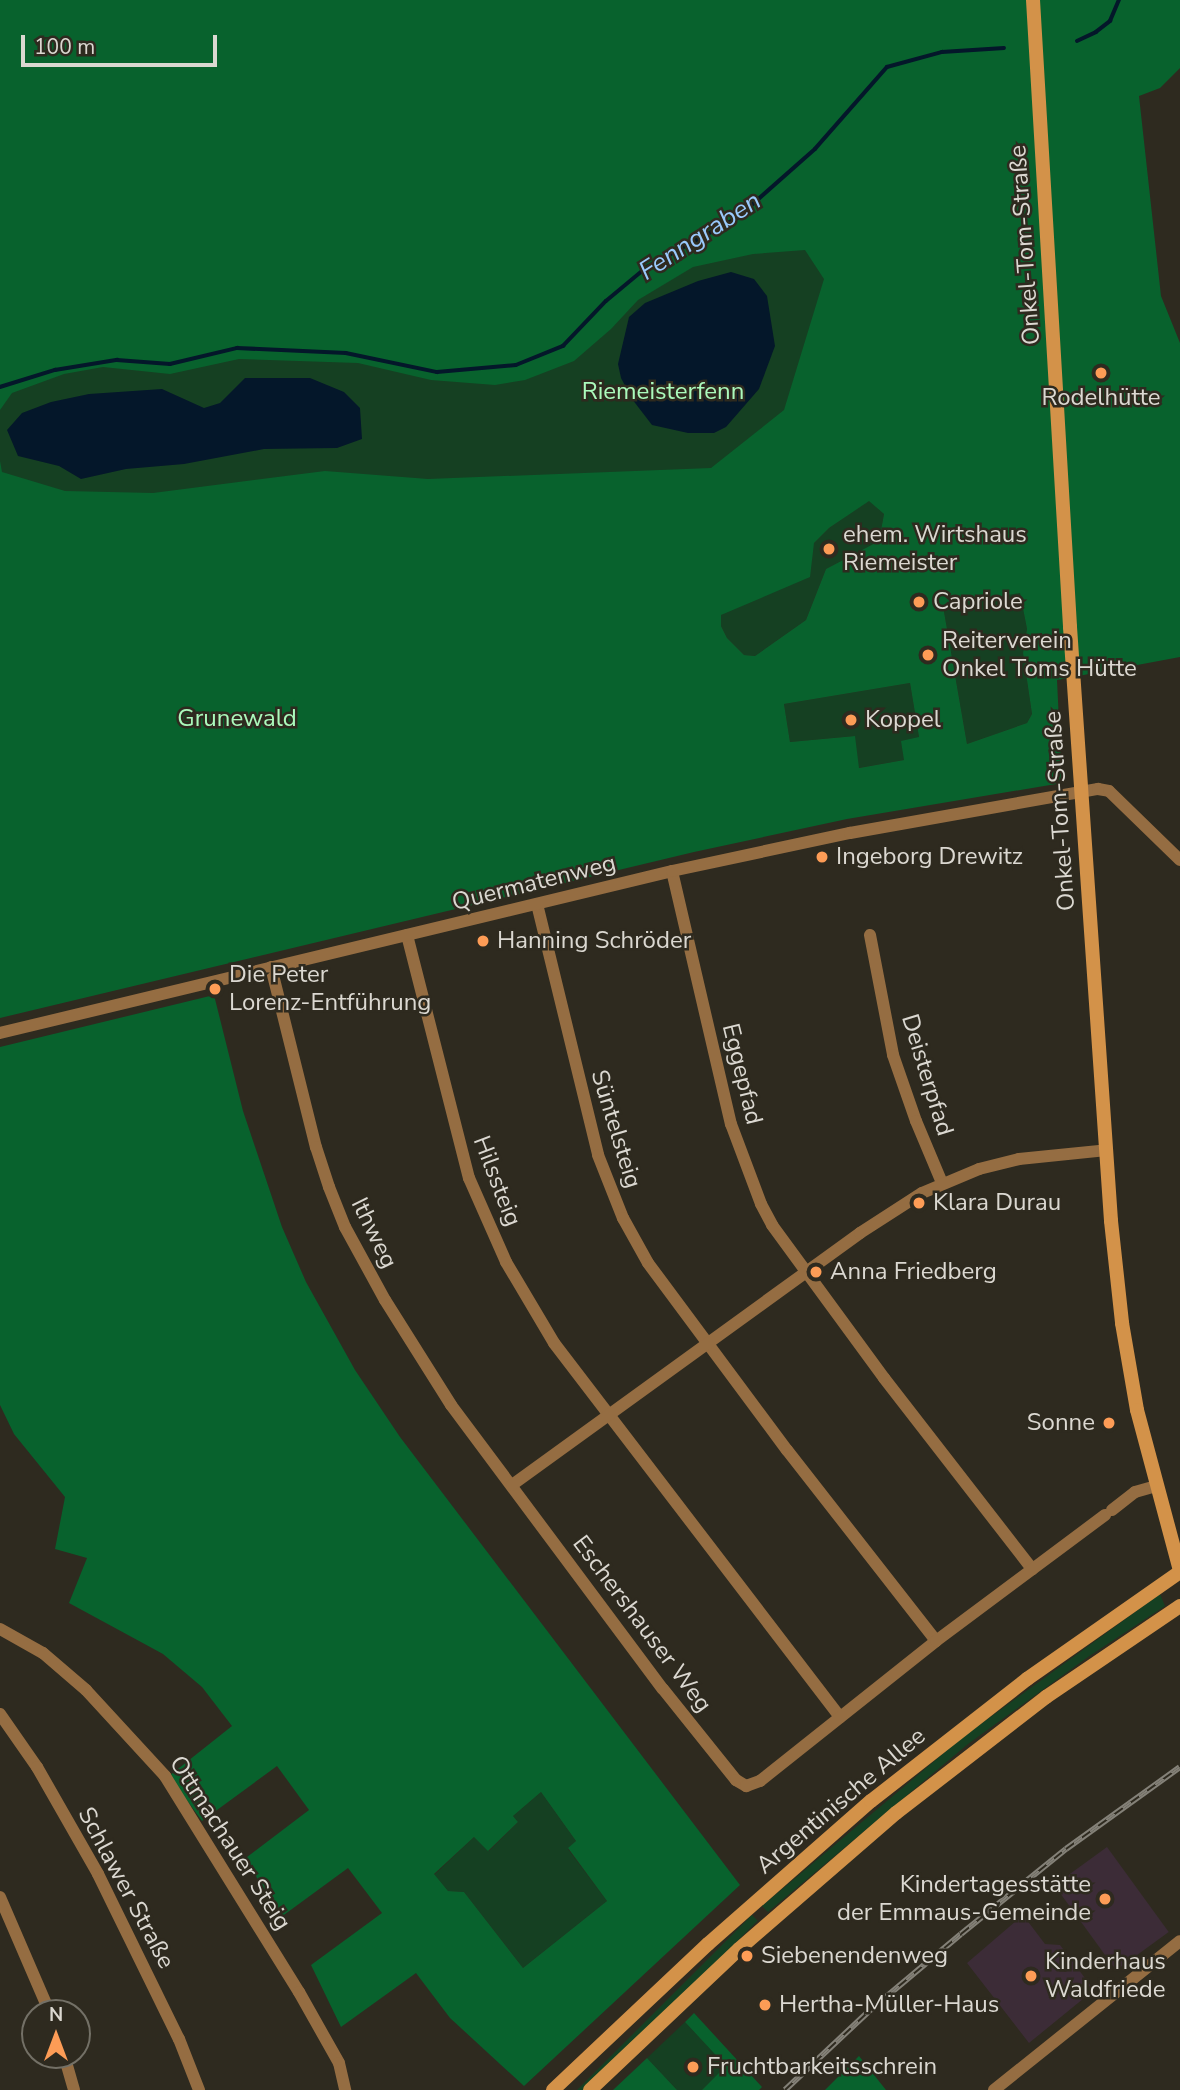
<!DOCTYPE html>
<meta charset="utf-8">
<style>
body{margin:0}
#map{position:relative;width:1180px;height:2090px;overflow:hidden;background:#2e2a1f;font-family:"Nunito Sans",sans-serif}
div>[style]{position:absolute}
.education>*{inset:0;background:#3c2c37;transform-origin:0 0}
.green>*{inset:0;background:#154022;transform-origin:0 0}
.forest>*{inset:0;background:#08622d}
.water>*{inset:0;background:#04172a}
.stream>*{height:3.5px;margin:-1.75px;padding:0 1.75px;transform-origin:1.75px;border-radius:1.75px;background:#04172a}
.minor>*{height:12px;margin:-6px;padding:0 6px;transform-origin:6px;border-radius:6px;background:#956d42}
.secondary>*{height:14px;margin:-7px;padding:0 7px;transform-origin:7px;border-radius:7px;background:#d39249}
.rail>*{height:6px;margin-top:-3px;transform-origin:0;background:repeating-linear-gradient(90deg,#2e2a1f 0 10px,#848178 0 20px);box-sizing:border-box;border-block:2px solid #848178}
.dots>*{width:19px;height:19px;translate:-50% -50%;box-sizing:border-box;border:4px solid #2e2a1f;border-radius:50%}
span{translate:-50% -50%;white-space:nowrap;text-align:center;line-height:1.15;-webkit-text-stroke:5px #2e2a1f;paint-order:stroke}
.street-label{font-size:24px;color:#dbd8d1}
.park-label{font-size:24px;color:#abfabc}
.poi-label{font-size:24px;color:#dbd8d1}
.left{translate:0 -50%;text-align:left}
.right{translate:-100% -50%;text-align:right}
.water-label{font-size:26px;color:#99c9fb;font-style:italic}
.north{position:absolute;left:21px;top:1999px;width:70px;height:70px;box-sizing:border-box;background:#2e2a1f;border:2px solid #737066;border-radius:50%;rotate:0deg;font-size:19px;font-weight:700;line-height:28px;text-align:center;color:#dbd8d1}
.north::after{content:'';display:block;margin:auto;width:24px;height:32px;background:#fd9c56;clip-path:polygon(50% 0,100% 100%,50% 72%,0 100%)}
.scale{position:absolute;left:21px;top:35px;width:196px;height:32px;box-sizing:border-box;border:4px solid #dbd8d1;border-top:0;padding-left:9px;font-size:21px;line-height:24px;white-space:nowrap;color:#dbd8d1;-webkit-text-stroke:5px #2e2a1f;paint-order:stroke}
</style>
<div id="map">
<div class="education">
<i style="left:1107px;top:1847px;width:105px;height:65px;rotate:54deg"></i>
<i style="clip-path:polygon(1023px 1915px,1045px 1944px,1060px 1945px,1094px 1990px,1029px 2043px,967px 1963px)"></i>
</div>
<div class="green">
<i style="clip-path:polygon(702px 226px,983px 264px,696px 515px,0 548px,0 377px)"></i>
<i style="clip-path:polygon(869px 500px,884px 514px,879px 541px,826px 569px,806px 620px,755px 656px,744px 655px,727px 638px,721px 626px,721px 615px,814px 543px,829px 528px)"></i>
<i style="clip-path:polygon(1020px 592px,1027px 629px,1023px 653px,1032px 714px,1027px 723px,967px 744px,943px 606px)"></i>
<i style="clip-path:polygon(910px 683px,919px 737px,904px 760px,858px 768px,854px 736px,790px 742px,784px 704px)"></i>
<i style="clip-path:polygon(1160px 1594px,1165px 1606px,1088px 1657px,968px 1744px,768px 1912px,762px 1906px,963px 1737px)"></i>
<i style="clip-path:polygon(541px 1792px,576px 1841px,568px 1849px,607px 1901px,523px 1968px,464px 1892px,448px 1891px,434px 1875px,474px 1837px,489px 1851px,518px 1822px,513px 1816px)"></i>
<i style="left:752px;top:1915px;width:8px;height:257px;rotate:45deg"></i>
<i style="clip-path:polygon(685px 2022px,727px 2066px,702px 2090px,677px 2090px,647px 2058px)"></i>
</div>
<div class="forest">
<i style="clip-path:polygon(evenodd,0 0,1180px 0,1180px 68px,1160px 88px,1139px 96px,1161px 296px,1180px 343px,1180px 657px,1057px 680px,1062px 783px,847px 819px,694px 852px,0 1018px,0 461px,2px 472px,65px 491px,153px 493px,325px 471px,428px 479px,711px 468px,784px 410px,824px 279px,805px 250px,753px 254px,693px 267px,638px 300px,611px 329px,574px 361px,525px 380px,495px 385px,431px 380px,358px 363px,239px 359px,170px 374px,103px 367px,64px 374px,12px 393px,0 410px,0 0,869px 501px,884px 514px,879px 541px,826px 569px,806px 620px,755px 656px,744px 655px,727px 638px,721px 626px,721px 615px,810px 577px,814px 543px,829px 528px,869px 501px,0 0,1020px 593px,1027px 629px,1023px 653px,1032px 714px,1027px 723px,967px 744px,943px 606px,1020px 593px,0 0,910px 683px,919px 737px,901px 741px,904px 760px,859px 768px,855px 736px,790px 742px,784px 704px,910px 683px)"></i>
<i style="clip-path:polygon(evenodd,214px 995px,243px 1111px,282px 1227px,306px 1282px,355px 1370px,400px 1437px,740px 1885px,524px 2086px,450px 2018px,416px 1973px,341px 2027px,311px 1965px,382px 1913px,348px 1868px,277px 1920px,247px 1857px,309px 1810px,277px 1766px,202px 1821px,169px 1776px,232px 1726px,202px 1687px,163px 1654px,69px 1603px,87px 1558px,55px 1549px,65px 1497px,14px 1434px,0 1405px,0 1047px,214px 995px,541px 1792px,576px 1841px,568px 1848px,607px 1901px,523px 1968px,464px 1892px,448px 1891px,434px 1874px,474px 1837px,488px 1851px,518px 1822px,513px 1816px,541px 1792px)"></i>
<i style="clip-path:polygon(694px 2013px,762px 2087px,759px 2090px,702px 2090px,726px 2066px,685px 2022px)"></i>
<i style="clip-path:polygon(859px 2056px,886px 2090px,825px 2090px)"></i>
<i style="clip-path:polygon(647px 2058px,677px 2090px,613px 2090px)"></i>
</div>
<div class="water">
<i style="clip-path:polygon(731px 272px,754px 279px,767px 296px,775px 346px,759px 389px,726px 427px,714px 433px,688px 433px,652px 425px,632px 399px,621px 378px,618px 364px,629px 317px,645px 303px,698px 281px)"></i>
<i style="clip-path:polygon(245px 378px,310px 378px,344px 392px,360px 408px,362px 439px,337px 448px,264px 449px,184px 464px,126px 469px,81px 479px,59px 466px,18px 456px,7px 430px,22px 413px,51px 402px,89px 394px,162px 389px,204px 408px,220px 403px)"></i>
</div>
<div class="stream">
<i style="left:1077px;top:41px;width:21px;rotate:-25deg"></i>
<i style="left:1096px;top:32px;width:18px;rotate:-38deg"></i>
<i style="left:1110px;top:21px;width:23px;rotate:-67deg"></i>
<i style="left:0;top:387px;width:58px;rotate:-17.2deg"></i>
<i style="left:55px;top:370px;width:63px;rotate:-9.2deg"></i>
<i style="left:117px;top:360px;width:53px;rotate:4.3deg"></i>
<i style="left:170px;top:364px;width:69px;rotate:-13.4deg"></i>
<i style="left:237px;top:348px;width:109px;rotate:2.6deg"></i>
<i style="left:346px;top:353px;width:93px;rotate:11.8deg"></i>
<i style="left:437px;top:372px;width:79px;rotate:-5.1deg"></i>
<i style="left:516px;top:365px;width:51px;rotate:-22deg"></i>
<i style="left:563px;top:346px;width:62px;rotate:-46.3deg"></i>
<i style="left:606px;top:301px;width:53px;rotate:-39.7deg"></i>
<i style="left:647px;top:267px;width:102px;rotate:-28.6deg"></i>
<i style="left:737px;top:218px;width:104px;rotate:-41.5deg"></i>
<i style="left:815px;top:149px;width:109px;rotate:-48.7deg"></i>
<i style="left:887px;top:67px;width:57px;rotate:-15.3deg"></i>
<i style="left:942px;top:52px;width:62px;rotate:-3.7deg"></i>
</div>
<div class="minor">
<i style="left:672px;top:871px;width:260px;rotate:76.9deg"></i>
<i style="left:731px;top:1124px;width:85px;rotate:69.4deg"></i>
<i style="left:761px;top:1204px;width:24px;rotate:62deg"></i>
<i style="left:772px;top:1225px;width:190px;rotate:53.8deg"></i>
<i style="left:884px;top:1378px;width:242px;rotate:52.2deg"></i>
<i style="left:537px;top:904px;width:258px;rotate:76.3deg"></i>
<i style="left:598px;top:1155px;width:68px;rotate:68.4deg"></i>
<i style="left:623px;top:1218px;width:51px;rotate:60.9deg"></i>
<i style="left:648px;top:1263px;width:233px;rotate:53.4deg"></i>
<i style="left:787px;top:1450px;width:242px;rotate:52deg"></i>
<i style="left:407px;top:935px;width:251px;rotate:75.7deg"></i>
<i style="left:469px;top:1178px;width:92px;rotate:66.2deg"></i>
<i style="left:506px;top:1262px;width:94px;rotate:59.3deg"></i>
<i style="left:554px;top:1343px;width:471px;rotate:52.6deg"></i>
<i style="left:870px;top:935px;width:122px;rotate:79.1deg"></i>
<i style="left:893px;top:1055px;width:70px;rotate:70.8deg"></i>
<i style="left:916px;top:1121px;width:67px;rotate:67.2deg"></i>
<i style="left:271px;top:967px;width:186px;rotate:76deg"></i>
<i style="left:316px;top:1147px;width:42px;rotate:72deg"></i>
<i style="left:329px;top:1187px;width:43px;rotate:68.2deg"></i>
<i style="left:345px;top:1227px;width:83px;rotate:61.3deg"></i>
<i style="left:385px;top:1300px;width:124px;rotate:57.8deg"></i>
<i style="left:451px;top:1405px;width:354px;rotate:53.3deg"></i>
<i style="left:663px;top:1689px;width:117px;rotate:51.3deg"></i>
<i style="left:736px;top:1780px;width:12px;rotate:31deg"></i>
<i style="left:746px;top:1786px;width:15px;rotate:-20deg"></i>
<i style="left:760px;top:1781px;width:225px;rotate:-38.5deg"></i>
<i style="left:936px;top:1641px;width:211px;rotate:-36.7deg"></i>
<i style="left:0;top:1033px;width:691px;rotate:-13.55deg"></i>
<i style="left:672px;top:871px;width:182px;rotate:-12.1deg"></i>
<i style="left:850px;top:833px;width:252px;rotate:-10.1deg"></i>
<i style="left:1098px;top:789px;width:11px;rotate:10deg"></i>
<i style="left:1109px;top:791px;width:99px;rotate:44.2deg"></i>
<i style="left:512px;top:1485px;width:430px;rotate:-35.9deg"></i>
<i style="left:860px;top:1233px;width:74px;rotate:-32.8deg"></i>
<i style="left:922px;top:1193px;width:62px;rotate:-22.8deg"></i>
<i style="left:979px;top:1169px;width:41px;rotate:-14deg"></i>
<i style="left:1019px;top:1159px;width:88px;rotate:-5.8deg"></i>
<i style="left:1112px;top:1510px;width:29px;rotate:-38deg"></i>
<i style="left:1135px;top:1492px;width:22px;rotate:-16deg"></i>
<i style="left:0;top:1629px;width:49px;rotate:29.2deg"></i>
<i style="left:43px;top:1653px;width:57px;rotate:40.7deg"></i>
<i style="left:86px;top:1690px;width:117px;rotate:47.4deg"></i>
<i style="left:165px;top:1776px;width:254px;rotate:58.2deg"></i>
<i style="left:299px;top:1992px;width:81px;rotate:60.6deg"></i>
<i style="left:339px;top:2063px;width:28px;rotate:77deg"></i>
<i style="left:0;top:1714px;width:65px;rotate:55.1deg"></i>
<i style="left:37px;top:1767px;width:123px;rotate:60.3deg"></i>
<i style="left:98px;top:1874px;width:184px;rotate:63.9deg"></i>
<i style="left:179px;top:2039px;width:55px;rotate:68.6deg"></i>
<i style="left:0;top:1897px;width:126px;rotate:66.7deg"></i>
<i style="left:64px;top:2055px;width:36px;rotate:74deg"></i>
<i style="left:994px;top:2090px;width:238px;rotate:-38.7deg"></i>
</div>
<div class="secondary">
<i style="left:1033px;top:0;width:628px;rotate:86.62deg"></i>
<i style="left:1070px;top:627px;width:595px;rotate:86.05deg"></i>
<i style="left:1111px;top:1221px;width:103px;rotate:83.8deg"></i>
<i style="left:1122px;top:1323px;width:88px;rotate:80.2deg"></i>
<i style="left:1137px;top:1410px;width:166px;rotate:75deg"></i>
<i style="left:553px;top:2090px;width:213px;rotate:-43.3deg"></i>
<i style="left:708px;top:1944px;width:217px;rotate:-41.3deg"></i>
<i style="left:871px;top:1801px;width:198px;rotate:-38deg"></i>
<i style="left:1027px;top:1679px;width:187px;rotate:-35deg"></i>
<i style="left:590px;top:2090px;width:205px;rotate:-43.4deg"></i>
<i style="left:739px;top:1949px;width:208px;rotate:-40.9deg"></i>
<i style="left:896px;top:1813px;width:190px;rotate:-37.7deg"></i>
<i style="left:1046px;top:1697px;width:162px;rotate:-34.2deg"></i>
</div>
<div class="rail">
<i style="left:785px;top:2090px;width:114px;rotate:-43.2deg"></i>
<i style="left:868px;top:2012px;width:121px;rotate:-40deg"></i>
<i style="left:961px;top:1934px;width:135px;rotate:-39deg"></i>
<i style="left:1066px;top:1849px;width:140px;rotate:-35.7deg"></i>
</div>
<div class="dots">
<i style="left:1101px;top:373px;background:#fd9c56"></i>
<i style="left:829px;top:549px;background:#fd9c56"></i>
<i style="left:919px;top:602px;background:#fd9c56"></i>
<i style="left:928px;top:655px;background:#fd9c56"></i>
<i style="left:851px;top:720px;background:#fd9c56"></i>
<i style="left:822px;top:857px;background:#fd9c56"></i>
<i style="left:483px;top:941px;background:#fd9c56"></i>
<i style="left:215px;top:989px;background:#fd9c56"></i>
<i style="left:919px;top:1203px;background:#fd9c56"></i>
<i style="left:816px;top:1272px;background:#fd9c56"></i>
<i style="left:1109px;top:1423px;background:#fd9c56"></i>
<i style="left:1105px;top:1899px;background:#fd9c56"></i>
<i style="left:747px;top:1956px;background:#fd9c56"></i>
<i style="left:1031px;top:1976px;background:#fd9c56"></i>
<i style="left:765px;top:2005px;background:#fd9c56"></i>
<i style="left:693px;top:2067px;background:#fd9c56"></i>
</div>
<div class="street-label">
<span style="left:1025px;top:245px;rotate:-94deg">Onkel-Tom-Straße</span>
<span style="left:1060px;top:811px;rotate:-94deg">Onkel-Tom-Straße</span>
<span style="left:534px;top:883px;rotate:-14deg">Quermatenweg</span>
<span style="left:742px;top:1074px;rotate:76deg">Eggepfad</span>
<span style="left:927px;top:1075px;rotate:73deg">Deisterpfad</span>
<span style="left:616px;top:1129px;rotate:73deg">Süntelsteig</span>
<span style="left:497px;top:1181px;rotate:69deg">Hilssteig</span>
<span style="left:374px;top:1233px;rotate:64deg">Ithweg</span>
<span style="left:642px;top:1624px;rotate:53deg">Eschershauser Weg</span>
<span style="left:841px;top:1801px;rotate:-40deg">Argentinische Allee</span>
<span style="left:230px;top:1843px;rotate:57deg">Ottmachauer Steig</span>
<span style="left:126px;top:1888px;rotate:62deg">Schlawer Straße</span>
</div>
<div class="park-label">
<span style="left:663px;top:392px">Riemeisterfenn</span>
<span style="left:237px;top:719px">Grunewald</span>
</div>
<div class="poi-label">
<span style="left:1101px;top:398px">Rodelhütte</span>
<span class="left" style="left:843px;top:549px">ehem. Wirtshaus<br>Riemeister</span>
<span class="left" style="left:933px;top:602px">Capriole</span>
<span class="left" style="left:942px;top:655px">Reiterverein<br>Onkel Toms Hütte</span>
<span class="left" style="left:865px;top:720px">Koppel</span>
<span class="left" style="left:836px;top:857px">Ingeborg Drewitz</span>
<span class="left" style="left:497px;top:941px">Hanning Schröder</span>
<span class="left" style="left:229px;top:989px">Die Peter<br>Lorenz-Entführung</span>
<span class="left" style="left:933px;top:1203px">Klara Durau</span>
<span class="left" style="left:830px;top:1272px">Anna Friedberg</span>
<span class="right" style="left:1095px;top:1423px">Sonne</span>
<span class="right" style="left:1091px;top:1899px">Kindertagesstätte<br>der Emmaus-Gemeinde</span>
<span class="left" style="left:761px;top:1956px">Siebenendenweg</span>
<span class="left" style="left:1045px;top:1976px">Kinderhaus<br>Waldfriede</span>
<span class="left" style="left:779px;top:2005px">Hertha-Müller-Haus</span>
<span class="left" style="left:707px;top:2067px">Fruchtbarkeitsschrein</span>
</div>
<div class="water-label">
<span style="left:700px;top:236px;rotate:-33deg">Fenngraben</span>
</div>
<div class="north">N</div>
<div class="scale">100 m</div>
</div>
